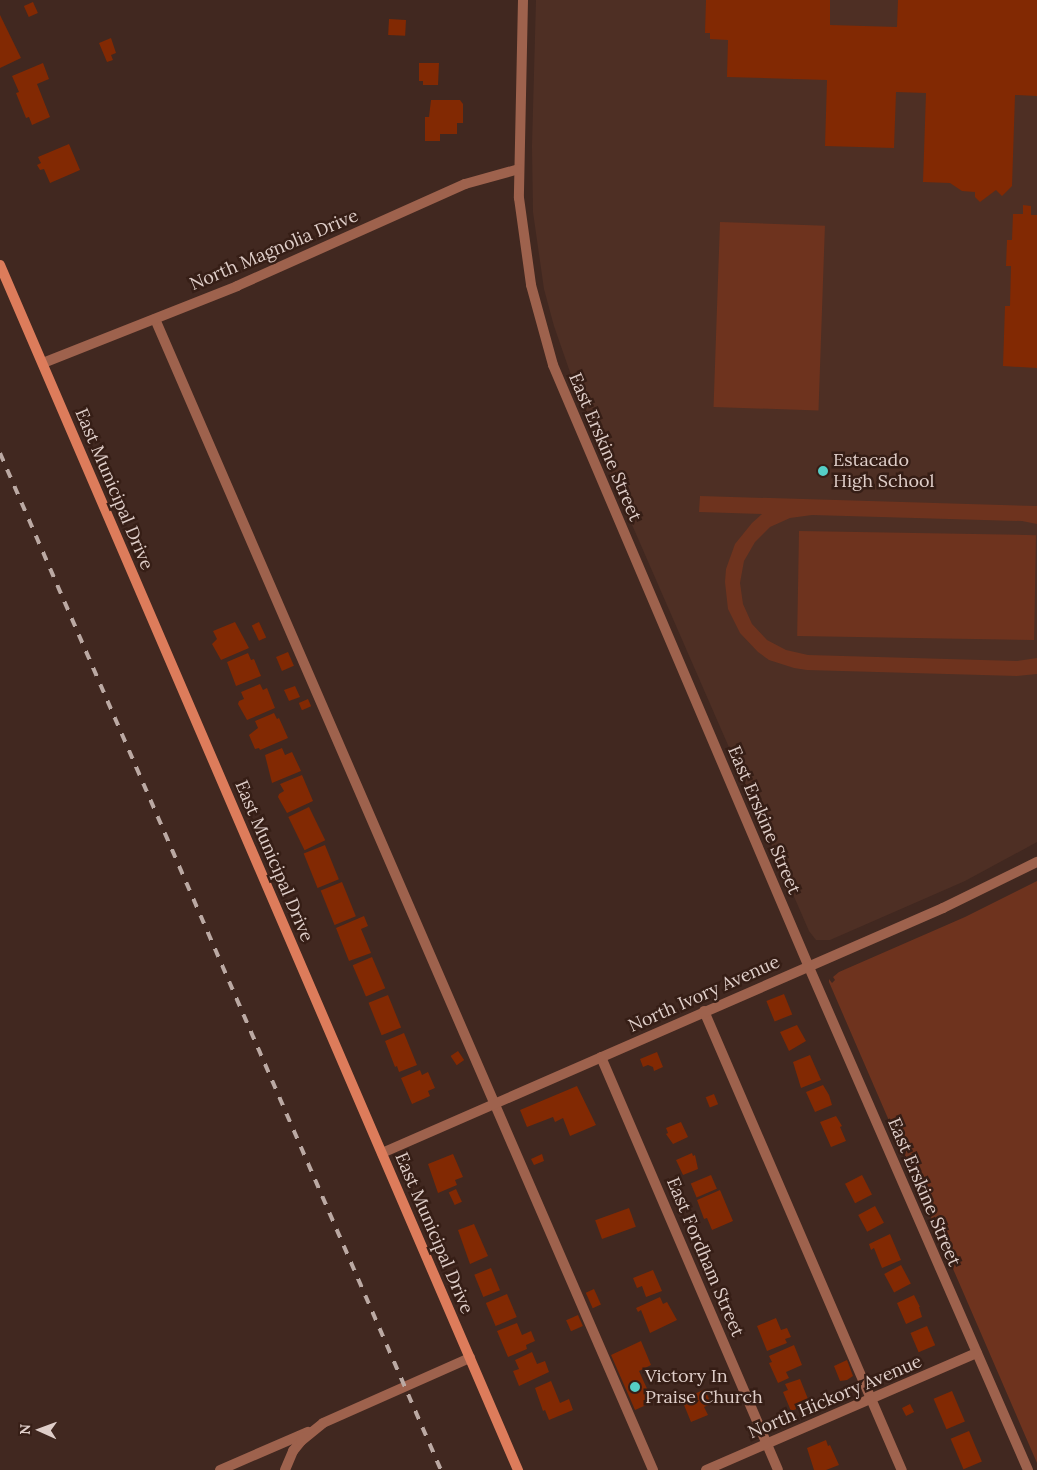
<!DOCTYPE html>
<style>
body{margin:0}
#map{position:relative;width:1037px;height:1470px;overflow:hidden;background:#412820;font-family:Lora,serif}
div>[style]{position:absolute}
.built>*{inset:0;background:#4e2f24}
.green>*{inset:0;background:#6e331e;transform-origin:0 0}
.building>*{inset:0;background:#822903;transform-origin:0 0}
.street>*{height:10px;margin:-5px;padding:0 5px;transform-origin:5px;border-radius:5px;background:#9e624d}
.secondary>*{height:10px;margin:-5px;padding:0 5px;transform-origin:5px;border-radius:5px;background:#dd7c5b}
.rail>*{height:4px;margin-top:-2px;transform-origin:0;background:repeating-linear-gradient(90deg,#bba9a3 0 9px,transparent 0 18px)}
.dots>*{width:14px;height:14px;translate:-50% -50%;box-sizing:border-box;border:2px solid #361e16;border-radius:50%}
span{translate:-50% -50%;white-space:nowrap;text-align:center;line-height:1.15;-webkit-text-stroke:5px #361e16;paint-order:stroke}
.street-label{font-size:18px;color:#dfcec9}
.poi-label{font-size:18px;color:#dfcec9}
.left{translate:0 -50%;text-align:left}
.north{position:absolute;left:15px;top:1405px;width:50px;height:50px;-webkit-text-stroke:4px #361e16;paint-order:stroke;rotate:272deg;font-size:14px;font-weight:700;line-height:20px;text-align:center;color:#dfcec9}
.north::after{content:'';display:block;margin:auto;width:18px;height:22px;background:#dfcec9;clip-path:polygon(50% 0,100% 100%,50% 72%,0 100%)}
</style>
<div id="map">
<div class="built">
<i style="clip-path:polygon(536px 0,1037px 0,1037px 842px,965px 881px,830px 940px,816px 940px,809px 931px,623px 504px,580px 401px,554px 326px,544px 289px,533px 212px,532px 146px)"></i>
</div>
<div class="green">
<i style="left:720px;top:222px;width:105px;height:185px;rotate:2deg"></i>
<i style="clip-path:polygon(700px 496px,1037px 506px,1037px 524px,1022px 521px,812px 515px,790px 518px,770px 527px,755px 542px,744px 561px,740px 583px,743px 604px,752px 624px,767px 640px,786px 650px,808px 655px,1017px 661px,1037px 658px,1037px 674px,1017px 676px,807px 670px,794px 668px,769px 660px,758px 652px,740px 633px,728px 609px,725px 582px,726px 569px,735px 544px,752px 523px,762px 514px,699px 512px)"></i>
<i style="left:799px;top:531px;width:237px;height:105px;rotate:1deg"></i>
<i style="clip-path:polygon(1037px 881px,1037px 1463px,829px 982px,829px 979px,832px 983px,835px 980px,833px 977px,839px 972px,965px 917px)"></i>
</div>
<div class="building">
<i style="clip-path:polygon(706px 0,830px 0,830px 25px,897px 27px,898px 0,1037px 0,1037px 96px,1015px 95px,1012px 186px,1002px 196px,996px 190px,980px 202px,975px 197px,975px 192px,962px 191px,950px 183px,923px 182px,926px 93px,896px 92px,894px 148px,825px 146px,827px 80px,727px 77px,728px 40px,710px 39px,710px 33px,705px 33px)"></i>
<i style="left:33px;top:2px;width:12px;height:10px;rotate:66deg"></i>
<i style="clip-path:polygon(0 15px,21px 58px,0 68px)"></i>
<i style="left:389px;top:19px;width:17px;height:16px;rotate:3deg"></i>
<i style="clip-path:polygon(111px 38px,116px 53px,111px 55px,113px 60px,107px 62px,99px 43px)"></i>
<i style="clip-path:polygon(43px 63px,49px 79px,37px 84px,50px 117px,32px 125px,29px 117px,26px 118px,16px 93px,19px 92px,12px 76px)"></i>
<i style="clip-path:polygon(419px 63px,439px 63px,438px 85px,423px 85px,423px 81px,419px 81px)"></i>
<i style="clip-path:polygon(431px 100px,460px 100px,463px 104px,463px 123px,457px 123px,457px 134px,440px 134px,440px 141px,425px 141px,425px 117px,429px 117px)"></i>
<i style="clip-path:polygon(69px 144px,80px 170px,50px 183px,44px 169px,40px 170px,37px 165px,41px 163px,38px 157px)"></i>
<i style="clip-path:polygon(1023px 205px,1031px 206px,1031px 215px,1037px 215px,1037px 368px,1003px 366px,1005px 306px,1010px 306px,1011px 266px,1006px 266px,1007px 240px,1012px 240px,1013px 214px,1023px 214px)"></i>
<i style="clip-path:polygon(235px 622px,249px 648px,221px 660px,212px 644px,217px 639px,213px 631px)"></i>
<i style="left:259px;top:622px;width:17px;height:8px;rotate:65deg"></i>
<i style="left:288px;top:652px;width:15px;height:13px;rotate:67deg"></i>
<i style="clip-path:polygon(248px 653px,251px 660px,254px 659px,261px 676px,236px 686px,227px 662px)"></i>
<i style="clip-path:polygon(260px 684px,263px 690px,267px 688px,275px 708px,247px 720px,238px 704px,239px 701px,244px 699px,241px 692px)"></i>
<i style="clip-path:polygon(295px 686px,300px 697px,289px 701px,284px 690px)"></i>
<i style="left:308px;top:699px;width:8px;height:10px;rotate:67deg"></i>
<i style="clip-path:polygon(274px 713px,277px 719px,279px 718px,288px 738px,260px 750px,259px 748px,255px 749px,249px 735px,258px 728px,255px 721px)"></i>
<i style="clip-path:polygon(282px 748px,285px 755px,292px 752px,301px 771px,272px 783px,265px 755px)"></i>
<i style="clip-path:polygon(302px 775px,313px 801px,287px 813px,278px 797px,279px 794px,284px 791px,280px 784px)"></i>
<i style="left:309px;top:807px;width:37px;height:23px;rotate:64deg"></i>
<i style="left:325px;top:845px;width:37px;height:23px;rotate:68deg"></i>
<i style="left:342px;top:882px;width:37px;height:23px;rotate:68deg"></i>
<i style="clip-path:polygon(364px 916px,368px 926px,361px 929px,371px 953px,349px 961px,336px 928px)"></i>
<i style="left:372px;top:957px;width:34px;height:21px;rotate:67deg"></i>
<i style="left:784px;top:994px;width:22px;height:19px;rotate:68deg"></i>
<i style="left:388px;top:995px;width:35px;height:21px;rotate:68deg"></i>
<i style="clip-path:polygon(797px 1025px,806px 1041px,789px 1051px,780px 1032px)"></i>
<i style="clip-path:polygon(404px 1033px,417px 1065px,399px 1072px,397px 1066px,395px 1067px,385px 1041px)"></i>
<i style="left:458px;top:1051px;width:11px;height:9px;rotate:56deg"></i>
<i style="clip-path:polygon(657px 1052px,663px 1067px,654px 1071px,653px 1067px,648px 1065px,643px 1067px,640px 1059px)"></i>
<i style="clip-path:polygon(810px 1055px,821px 1080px,801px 1088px,793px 1062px)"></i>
<i style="clip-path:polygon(420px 1070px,422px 1075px,428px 1072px,435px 1088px,428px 1091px,430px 1096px,412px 1104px,401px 1078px)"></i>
<i style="clip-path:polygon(823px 1085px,829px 1095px,832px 1105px,815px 1112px,806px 1092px)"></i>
<i style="clip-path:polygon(577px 1086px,596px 1125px,570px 1136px,563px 1118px,555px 1122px,553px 1117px,527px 1127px,520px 1110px)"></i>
<i style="left:714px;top:1094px;width:11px;height:9px;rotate:68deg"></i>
<i style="clip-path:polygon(836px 1116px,842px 1126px,840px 1127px,846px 1141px,831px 1147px,820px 1122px)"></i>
<i style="clip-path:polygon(681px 1122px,688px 1137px,673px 1144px,666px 1134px,668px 1133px,666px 1128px)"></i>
<i style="clip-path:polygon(692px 1153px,693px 1156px,695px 1155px,698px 1169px,683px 1175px,676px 1160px)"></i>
<i style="clip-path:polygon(453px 1154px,463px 1177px,455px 1180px,457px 1185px,438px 1193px,428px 1164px)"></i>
<i style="clip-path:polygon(542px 1154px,544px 1161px,534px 1165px,531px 1159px)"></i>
<i style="left:711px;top:1175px;width:15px;height:22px;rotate:67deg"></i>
<i style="left:862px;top:1175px;width:22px;height:19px;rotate:63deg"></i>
<i style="left:456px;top:1189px;width:14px;height:8px;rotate:65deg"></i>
<i style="clip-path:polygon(720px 1190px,733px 1221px,712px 1230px,707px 1218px,704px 1219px,697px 1200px)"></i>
<i style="left:875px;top:1206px;width:19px;height:19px;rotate:62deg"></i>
<i style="left:629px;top:1208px;width:20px;height:36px;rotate:70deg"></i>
<i style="clip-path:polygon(474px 1224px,488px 1256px,470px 1264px,458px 1230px)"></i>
<i style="clip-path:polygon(890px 1234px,901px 1260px,882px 1268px,874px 1248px,871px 1250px,869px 1244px)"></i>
<i style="left:901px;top:1265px;width:21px;height:19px;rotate:62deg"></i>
<i style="left:491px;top:1268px;width:24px;height:18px;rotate:68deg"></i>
<i style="clip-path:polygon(653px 1270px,662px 1291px,646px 1297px,642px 1286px,637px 1288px,633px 1278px)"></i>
<i style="left:594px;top:1289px;width:17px;height:9px;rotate:66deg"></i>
<i style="left:507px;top:1294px;width:25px;height:23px;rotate:67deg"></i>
<i style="clip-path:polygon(914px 1295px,920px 1307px,919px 1307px,922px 1317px,906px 1324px,897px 1303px)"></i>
<i style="clip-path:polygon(660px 1297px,663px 1304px,667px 1302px,677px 1320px,650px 1333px,641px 1310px,638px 1312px,636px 1308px)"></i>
<i style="left:578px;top:1315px;width:12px;height:13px;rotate:66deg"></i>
<i style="clip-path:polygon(776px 1318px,781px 1330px,787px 1328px,791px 1337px,785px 1339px,787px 1343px,767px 1351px,757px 1326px)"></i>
<i style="clip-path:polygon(517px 1323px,522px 1335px,531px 1331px,535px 1341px,526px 1345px,527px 1349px,508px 1357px,497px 1331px)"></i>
<i style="left:927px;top:1326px;width:21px;height:18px;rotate:67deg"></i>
<i style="clip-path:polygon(641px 1341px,651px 1365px,639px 1371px,653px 1402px,635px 1410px,611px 1355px)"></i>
<i style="clip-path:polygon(794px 1345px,802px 1365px,786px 1372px,789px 1378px,778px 1383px,769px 1363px,772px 1362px,769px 1356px)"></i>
<i style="clip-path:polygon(532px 1352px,537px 1364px,545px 1361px,549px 1372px,519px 1386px,513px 1371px,519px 1369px,515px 1360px)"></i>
<i style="clip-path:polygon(847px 1360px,853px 1376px,847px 1380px,840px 1381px,834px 1366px)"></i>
<i style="clip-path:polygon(800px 1379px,810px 1404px,791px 1411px,783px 1392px,788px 1390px,785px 1384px)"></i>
<i style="clip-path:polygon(551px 1381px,560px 1403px,569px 1399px,573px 1410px,549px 1420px,545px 1410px,543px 1411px,535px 1388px)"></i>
<i style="clip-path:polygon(705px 1389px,711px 1404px,704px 1407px,708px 1415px,691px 1422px,682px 1400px)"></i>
<i style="left:952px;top:1391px;width:33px;height:20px;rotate:67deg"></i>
<i style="left:910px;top:1404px;width:9px;height:9px;rotate:63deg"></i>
<i style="left:969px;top:1431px;width:33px;height:20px;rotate:67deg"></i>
<i style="clip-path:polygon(826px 1440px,828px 1446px,830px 1445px,839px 1465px,826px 1470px,814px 1470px,807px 1448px)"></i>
</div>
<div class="street">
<i style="left:523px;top:0;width:198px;rotate:91.2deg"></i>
<i style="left:519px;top:198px;width:88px;rotate:82.1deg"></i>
<i style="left:531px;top:285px;width:83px;rotate:74.6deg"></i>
<i style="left:553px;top:365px;width:652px;rotate:66.97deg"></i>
<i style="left:808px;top:965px;width:551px;rotate:66.46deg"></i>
<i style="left:155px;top:319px;width:1254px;rotate:66.6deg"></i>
<i style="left:43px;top:363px;width:209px;rotate:-21.6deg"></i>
<i style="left:237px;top:286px;width:250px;rotate:-24.1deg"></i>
<i style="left:465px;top:184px;width:56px;rotate:-15.5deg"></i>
<i style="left:704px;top:1011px;width:500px;rotate:66.7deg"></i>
<i style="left:601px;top:1057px;width:449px;rotate:66.8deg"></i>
<i style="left:382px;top:1153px;width:612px;rotate:-23.59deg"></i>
<i style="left:943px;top:908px;width:105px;rotate:-26.1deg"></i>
<i style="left:220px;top:1470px;width:96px;rotate:-23.4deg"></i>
<i style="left:285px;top:1470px;width:21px;rotate:-67deg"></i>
<i style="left:293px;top:1451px;width:13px;rotate:-51deg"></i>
<i style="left:301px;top:1441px;width:28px;rotate:-39deg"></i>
<i style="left:323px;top:1423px;width:161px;rotate:-23.9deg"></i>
<i style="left:706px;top:1470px;width:295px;rotate:-23.4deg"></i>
</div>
<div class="secondary">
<i style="left:0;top:265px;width:1312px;rotate:66.74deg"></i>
</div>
<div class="rail">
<i style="left:0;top:453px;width:1108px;rotate:66.56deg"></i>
</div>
<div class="dots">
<i style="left:823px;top:471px;background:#55cec6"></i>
<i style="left:635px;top:1387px;background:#55cec6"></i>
</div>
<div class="street-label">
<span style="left:274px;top:250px;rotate:-23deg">North Magnolia Drive</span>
<span style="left:605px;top:447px;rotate:67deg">East Erskine Street</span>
<span style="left:114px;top:489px;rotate:67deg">East Municipal Drive</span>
<span style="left:764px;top:820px;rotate:67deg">East Erskine Street</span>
<span style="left:274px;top:861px;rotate:67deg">East Municipal Drive</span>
<span style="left:704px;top:994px;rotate:-24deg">North Ivory Avenue</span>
<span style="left:924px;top:1192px;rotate:67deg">East Erskine Street</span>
<span style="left:434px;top:1233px;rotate:67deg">East Municipal Drive</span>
<span style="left:705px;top:1257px;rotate:67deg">East Fordham Street</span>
<span style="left:835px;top:1397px;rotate:-23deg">North Hickory Avenue</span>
</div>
<div class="poi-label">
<span class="left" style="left:833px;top:471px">Estacado<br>High School</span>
<span class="left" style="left:645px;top:1387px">Victory In<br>Praise Church</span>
</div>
<div class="north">N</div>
</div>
